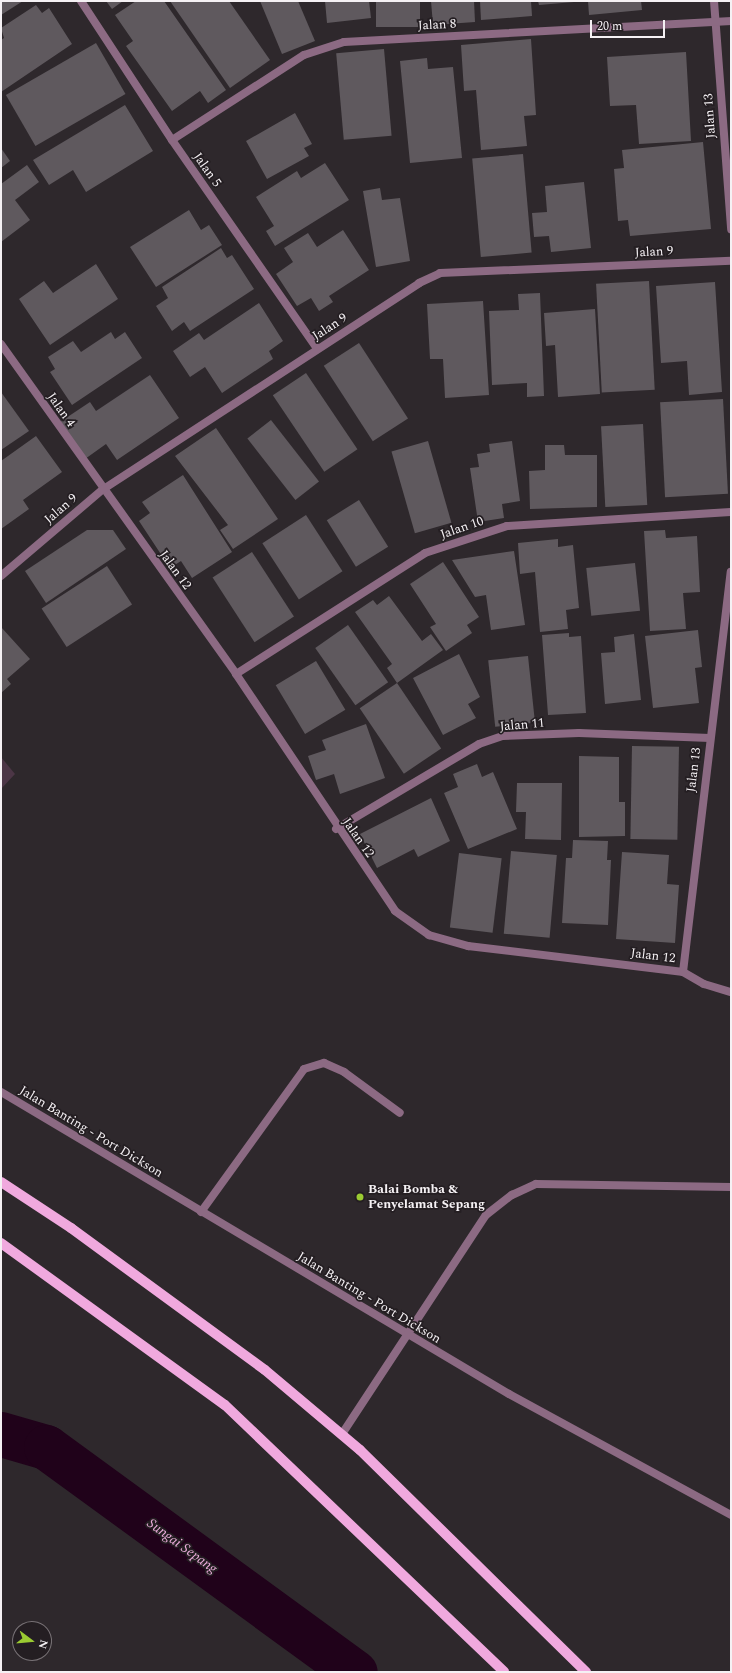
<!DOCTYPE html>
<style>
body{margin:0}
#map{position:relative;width:732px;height:1673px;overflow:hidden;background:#2e282c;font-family:Spectral,serif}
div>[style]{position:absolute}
.green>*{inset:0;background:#4c3646}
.river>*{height:45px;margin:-22.5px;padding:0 22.5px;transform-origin:22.5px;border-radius:22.5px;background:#20021a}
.building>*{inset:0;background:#5f595e;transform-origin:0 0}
.service>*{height:8px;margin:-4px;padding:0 4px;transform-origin:4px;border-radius:4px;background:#8c6a83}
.minor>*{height:8px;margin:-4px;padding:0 4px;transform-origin:4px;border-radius:4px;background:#8c6a83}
.primary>*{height:10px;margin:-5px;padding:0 5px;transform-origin:5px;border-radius:5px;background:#f0a9de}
.dots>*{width:11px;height:11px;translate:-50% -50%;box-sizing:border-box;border:2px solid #241e22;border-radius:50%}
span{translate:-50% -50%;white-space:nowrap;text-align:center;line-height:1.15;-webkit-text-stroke:3.5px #241e22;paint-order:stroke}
.street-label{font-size:13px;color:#f5f1f4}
.poi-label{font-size:13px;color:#f5f1f4;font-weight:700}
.left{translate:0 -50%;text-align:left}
.water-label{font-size:14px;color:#ebacdb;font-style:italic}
.frame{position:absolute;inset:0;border:2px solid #f5f1f4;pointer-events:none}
.north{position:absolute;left:12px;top:1621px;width:40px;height:40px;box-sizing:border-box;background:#241e22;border:1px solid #787276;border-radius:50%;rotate:106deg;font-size:11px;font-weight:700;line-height:16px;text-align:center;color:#f5f1f4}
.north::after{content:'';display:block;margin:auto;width:14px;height:18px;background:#9bcb32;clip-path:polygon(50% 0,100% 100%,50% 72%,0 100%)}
.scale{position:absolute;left:590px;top:20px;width:75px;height:18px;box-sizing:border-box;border:2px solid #f5f1f4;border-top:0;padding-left:5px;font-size:12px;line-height:14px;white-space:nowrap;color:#f5f1f4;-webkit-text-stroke:3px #241e22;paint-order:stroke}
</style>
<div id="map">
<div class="green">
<i style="clip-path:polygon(1px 757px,15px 774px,1px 789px)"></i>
</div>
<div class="river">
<i style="left:1px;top:1434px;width:47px;rotate:16.1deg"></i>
<i style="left:46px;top:1447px;width:382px;rotate:36.1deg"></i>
</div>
<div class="building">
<i style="clip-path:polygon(1px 1px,23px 1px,1px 15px)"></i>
<i style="clip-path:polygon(106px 1px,123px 1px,112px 9px)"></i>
<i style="clip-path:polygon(136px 1px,164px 1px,226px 90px,208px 103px,200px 91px,172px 111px,126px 46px,133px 41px,115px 15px)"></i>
<i style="clip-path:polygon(170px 1px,229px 1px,270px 60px,230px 88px)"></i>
<i style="clip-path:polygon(260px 1px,298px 1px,315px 41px,282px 54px)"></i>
<i style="clip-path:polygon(325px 1px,369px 1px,371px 18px,327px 23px)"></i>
<i style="left:376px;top:1px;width:44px;height:26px"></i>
<i style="clip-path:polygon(431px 1px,474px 1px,475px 22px,433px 25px)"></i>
<i style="clip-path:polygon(480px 1px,531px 1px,532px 16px,481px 20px)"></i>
<i style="clip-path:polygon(538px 1px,574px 1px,574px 2px,539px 5px)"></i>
<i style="clip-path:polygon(588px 1px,641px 1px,642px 10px,589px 15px)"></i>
<i style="clip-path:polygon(36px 5px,42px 13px,49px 8px,72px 44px,1px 92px,1px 40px,4px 38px,1px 28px)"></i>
<i style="clip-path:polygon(531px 39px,536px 115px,524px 116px,527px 146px,481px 150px,476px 90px,464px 91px,461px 45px)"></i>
<i style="left:96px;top:43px;width:59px;height:104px;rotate:60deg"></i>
<i style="left:384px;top:49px;width:87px;height:48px;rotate:85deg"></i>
<i style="clip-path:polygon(686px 52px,691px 141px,639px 144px,636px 105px,610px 106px,607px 57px)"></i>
<i style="clip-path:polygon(427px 58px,428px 69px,453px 67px,462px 158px,410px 163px,400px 61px)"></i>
<i style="clip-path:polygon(125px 105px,153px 151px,86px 192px,73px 170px,49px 185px,33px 160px)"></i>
<i style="clip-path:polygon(295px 113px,312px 144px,304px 148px,309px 156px,267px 179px,246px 141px)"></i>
<i style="clip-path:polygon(703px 142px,711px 229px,630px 236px,628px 220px,618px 221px,614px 169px,624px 168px,622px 150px)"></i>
<i style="clip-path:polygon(1px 148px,10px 161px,1px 168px)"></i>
<i style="left:523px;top:154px;width:99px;height:51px;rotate:85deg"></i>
<i style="clip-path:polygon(325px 163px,349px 200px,275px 246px,266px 231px,274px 226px,256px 197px,297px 171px,301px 178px)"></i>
<i style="clip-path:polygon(27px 165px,39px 182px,15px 200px,30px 220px,1px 242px,1px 184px)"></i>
<i style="clip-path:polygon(584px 182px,591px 248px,551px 252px,549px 236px,534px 237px,532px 213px,547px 212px,545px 186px)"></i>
<i style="clip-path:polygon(380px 188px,382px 200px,400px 198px,410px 261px,376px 267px,363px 191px)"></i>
<i style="clip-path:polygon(189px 210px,201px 230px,209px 225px,222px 245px,156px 287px,130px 247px)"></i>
<i style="clip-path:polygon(343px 230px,369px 270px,329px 296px,333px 302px,319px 311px,311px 298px,297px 306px,276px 274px,293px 262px,284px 248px,308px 233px,317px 247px)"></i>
<i style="clip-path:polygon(221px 248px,227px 258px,232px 255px,254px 289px,190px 331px,184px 322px,172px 331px,156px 306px,168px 298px,162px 287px)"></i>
<i style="clip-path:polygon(96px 264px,118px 299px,50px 345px,19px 299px,44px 281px,53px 293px)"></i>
<i style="left:649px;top:281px;width:109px;height:53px;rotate:87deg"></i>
<i style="clip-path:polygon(715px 282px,722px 392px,689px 395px,687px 361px,661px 363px,656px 286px)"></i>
<i style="clip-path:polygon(540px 293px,544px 396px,527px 397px,527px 383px,492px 385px,489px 311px,519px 310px,518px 294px)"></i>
<i style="clip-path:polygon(483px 301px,489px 395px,445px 398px,443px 359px,430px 359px,427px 304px)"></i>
<i style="clip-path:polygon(259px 303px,283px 341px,269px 351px,273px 359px,222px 393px,205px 367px,190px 377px,173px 351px,199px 333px,204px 340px)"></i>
<i style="clip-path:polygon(595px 309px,600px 394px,558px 397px,555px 345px,546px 346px,544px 313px)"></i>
<i style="clip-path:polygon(111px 332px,115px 339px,125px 332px,142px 358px,72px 405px,50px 372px,55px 369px,48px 357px,73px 341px,81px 352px)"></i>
<i style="left:359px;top:343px;width:90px;height:42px;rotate:57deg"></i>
<i style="left:306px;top:373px;width:92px;height:40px;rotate:56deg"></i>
<i style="clip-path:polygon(150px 375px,179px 418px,117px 460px,106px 444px,85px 459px,60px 422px,90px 402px,96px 411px)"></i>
<i style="clip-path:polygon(1px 392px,29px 431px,1px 450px)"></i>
<i style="left:723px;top:399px;width:95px;height:63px;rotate:87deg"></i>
<i style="left:271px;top:420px;width:78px;height:30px;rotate:52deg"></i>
<i style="left:643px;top:424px;width:81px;height:42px;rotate:87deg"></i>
<i style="clip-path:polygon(216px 428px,278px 519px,233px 549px,220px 530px,228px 525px,175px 456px)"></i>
<i style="clip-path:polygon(36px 436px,62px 472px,23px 500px,29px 509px,1px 529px,1px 461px)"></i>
<i style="left:428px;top:441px;width:85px;height:38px;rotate:74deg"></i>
<i style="clip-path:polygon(512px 441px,520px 501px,502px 504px,504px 518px,478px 522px,470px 468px,479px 467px,477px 454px,490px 452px,489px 444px)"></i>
<i style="clip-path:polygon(545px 445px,564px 445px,565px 455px,597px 455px,597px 507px,530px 509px,529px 471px,545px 470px)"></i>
<i style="clip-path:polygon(183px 475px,232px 552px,192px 578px,181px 561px,170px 568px,139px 521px,150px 513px,142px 502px)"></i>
<i style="left:359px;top:500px;width:55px;height:38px;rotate:58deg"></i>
<i style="left:306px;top:515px;width:67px;height:52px;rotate:57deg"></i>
<i style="clip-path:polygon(87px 530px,113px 530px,126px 549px,46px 603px,25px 571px)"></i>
<i style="clip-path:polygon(665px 530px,666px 538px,697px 536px,700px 592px,683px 593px,686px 629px,650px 631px,644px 531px)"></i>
<i style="clip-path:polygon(558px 539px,558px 547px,573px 545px,579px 608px,566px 610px,568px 629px,540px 632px,535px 572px,520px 574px,518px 543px)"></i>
<i style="clip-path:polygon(514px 551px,525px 625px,491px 630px,486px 595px,475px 597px,452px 560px)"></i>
<i style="left:252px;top:552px;width:77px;height:47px;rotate:57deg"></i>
<i style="clip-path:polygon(443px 562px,479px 617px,467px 625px,472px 633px,446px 651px,430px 627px,436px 624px,410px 584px)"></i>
<i style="left:635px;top:563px;width:48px;height:49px;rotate:84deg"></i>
<i style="left:107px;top:566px;width:46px;height:78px;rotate:57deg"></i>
<i style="clip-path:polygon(389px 596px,422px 641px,431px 634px,443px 650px,397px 683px,387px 668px,392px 664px,355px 612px,373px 600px,377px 605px)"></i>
<i style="left:348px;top:625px;width:70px;height:40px;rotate:55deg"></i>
<i style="clip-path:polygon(1px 627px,30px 659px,7px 679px,11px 684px,1px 693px)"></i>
<i style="clip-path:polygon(698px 630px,702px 667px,695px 668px,699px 703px,653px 708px,645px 636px)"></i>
<i style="clip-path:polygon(569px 633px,569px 637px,581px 636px,586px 713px,548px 715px,542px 635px)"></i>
<i style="clip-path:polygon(634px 634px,641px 700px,605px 704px,601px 653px,615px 652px,614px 637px)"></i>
<i style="clip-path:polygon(459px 654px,480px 697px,468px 704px,476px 718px,443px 735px,413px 678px)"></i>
<i style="left:528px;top:656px;width:67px;height:40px;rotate:84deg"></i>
<i style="left:316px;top:661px;width:57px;height:47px;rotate:59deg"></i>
<i style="left:397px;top:683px;width:79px;height:45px;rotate:56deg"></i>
<i style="clip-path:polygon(366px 724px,385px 778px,340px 794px,334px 774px,316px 780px,308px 756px,326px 750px,322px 740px)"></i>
<i style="left:632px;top:746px;width:47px;height:93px;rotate:1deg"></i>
<i style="clip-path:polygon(579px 756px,619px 757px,619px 802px,625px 802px,625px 836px,579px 837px)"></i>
<i style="clip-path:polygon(477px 764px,482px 777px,493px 772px,517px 829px,468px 849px,444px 793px,458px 787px,453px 774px)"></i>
<i style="clip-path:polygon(517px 783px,562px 783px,561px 840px,525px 839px,526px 812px,516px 812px)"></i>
<i style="clip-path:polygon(431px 798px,450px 841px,418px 857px,414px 849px,377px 868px,360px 834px)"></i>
<i style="clip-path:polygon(573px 840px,608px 841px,607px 860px,611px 860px,608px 925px,562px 923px,566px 858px,572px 858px)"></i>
<i style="left:511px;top:851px;width:46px;height:83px;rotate:5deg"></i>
<i style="clip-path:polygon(622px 852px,669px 855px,667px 884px,679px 885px,675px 943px,616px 939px)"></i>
<i style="left:459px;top:853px;width:43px;height:75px;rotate:7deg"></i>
</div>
<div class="service">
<i style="left:201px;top:1212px;width:176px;rotate:-54.2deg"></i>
<i style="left:304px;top:1069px;width:21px;rotate:-17deg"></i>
<i style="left:324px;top:1063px;width:22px;rotate:24deg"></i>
<i style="left:344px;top:1072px;width:69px;rotate:36.2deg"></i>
</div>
<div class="minor">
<i style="left:81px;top:1px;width:166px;rotate:56.8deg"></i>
<i style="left:172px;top:140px;width:254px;rotate:55.2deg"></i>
<i style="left:714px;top:1px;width:229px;rotate:85.7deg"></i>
<i style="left:172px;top:140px;width:157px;rotate:-32.8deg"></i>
<i style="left:304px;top:55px;width:42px;rotate:-18deg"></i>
<i style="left:344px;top:42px;width:388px;rotate:-3.1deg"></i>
<i style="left:1px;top:344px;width:405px;rotate:54.5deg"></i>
<i style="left:236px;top:674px;width:285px;rotate:56.1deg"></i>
<i style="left:395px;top:911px;width:42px;rotate:35.2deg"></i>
<i style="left:429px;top:935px;width:41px;rotate:15.8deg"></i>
<i style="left:468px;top:946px;width:217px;rotate:6.9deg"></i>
<i style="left:683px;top:972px;width:24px;rotate:30deg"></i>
<i style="left:704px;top:984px;width:28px;rotate:17deg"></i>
<i style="left:1px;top:576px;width:133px;rotate:-40.4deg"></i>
<i style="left:102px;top:490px;width:379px;rotate:-33.1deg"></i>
<i style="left:419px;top:283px;width:23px;rotate:-25deg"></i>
<i style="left:440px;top:273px;width:291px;rotate:-2.4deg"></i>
<i style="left:236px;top:674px;width:224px;rotate:-32.6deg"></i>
<i style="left:425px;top:553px;width:86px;rotate:-18.2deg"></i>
<i style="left:507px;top:526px;width:224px;rotate:-3.6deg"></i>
<i style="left:336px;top:829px;width:166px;rotate:-30.7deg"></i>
<i style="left:479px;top:744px;width:24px;rotate:-19deg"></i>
<i style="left:502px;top:736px;width:77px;rotate:-2.2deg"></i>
<i style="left:579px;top:733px;width:131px;rotate:2.2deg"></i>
<i style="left:683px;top:972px;width:403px;rotate:-83.2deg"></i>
<i style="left:1px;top:1092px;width:591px;rotate:30.73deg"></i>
<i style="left:509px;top:1394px;width:253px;rotate:28.6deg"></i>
<i style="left:342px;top:1434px;width:262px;rotate:-56.7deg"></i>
<i style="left:486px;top:1215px;width:33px;rotate:-38deg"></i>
<i style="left:512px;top:1195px;width:26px;rotate:-25deg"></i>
<i style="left:536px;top:1184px;width:195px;rotate:0.9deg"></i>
</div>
<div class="primary">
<i style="left:1px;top:1182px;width:84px;rotate:33.3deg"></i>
<i style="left:71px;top:1228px;width:240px;rotate:36.2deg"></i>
<i style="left:265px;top:1370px;width:124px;rotate:40.1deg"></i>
<i style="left:360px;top:1450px;width:317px;rotate:44.5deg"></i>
<i style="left:1px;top:1243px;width:276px;rotate:35.9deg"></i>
<i style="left:225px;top:1405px;width:386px;rotate:43.7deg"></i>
</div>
<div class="dots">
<i style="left:360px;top:1197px;background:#9bcb32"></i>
</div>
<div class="street-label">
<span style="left:437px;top:25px;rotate:-3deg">Jalan 8</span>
<span style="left:710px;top:116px;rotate:-94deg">Jalan 13</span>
<span style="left:207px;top:170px;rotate:55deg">Jalan 5</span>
<span style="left:654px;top:252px;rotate:-3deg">Jalan 9</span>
<span style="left:330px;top:327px;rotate:-33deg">Jalan 9</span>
<span style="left:61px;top:410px;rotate:55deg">Jalan 4</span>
<span style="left:61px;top:509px;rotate:-41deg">Jalan 9</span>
<span style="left:462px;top:528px;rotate:-19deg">Jalan 10</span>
<span style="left:175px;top:570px;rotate:54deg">Jalan 12</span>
<span style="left:522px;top:725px;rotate:-5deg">Jalan 11</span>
<span style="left:694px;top:770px;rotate:-83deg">Jalan 13</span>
<span style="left:358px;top:838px;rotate:55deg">Jalan 12</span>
<span style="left:653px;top:956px;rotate:7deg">Jalan 12</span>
<span style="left:91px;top:1132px;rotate:31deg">Jalan Banting - Port Dickson</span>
<span style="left:369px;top:1298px;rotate:31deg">Jalan Banting - Port Dickson</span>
</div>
<div class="poi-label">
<span class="left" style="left:368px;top:1197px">Balai Bomba &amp;<br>Penyelamat Sepang</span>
</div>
<div class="water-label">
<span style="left:182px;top:1546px;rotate:36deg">Sungai Sepang</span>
</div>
<div class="frame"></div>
<div class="north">N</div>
<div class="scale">20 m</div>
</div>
